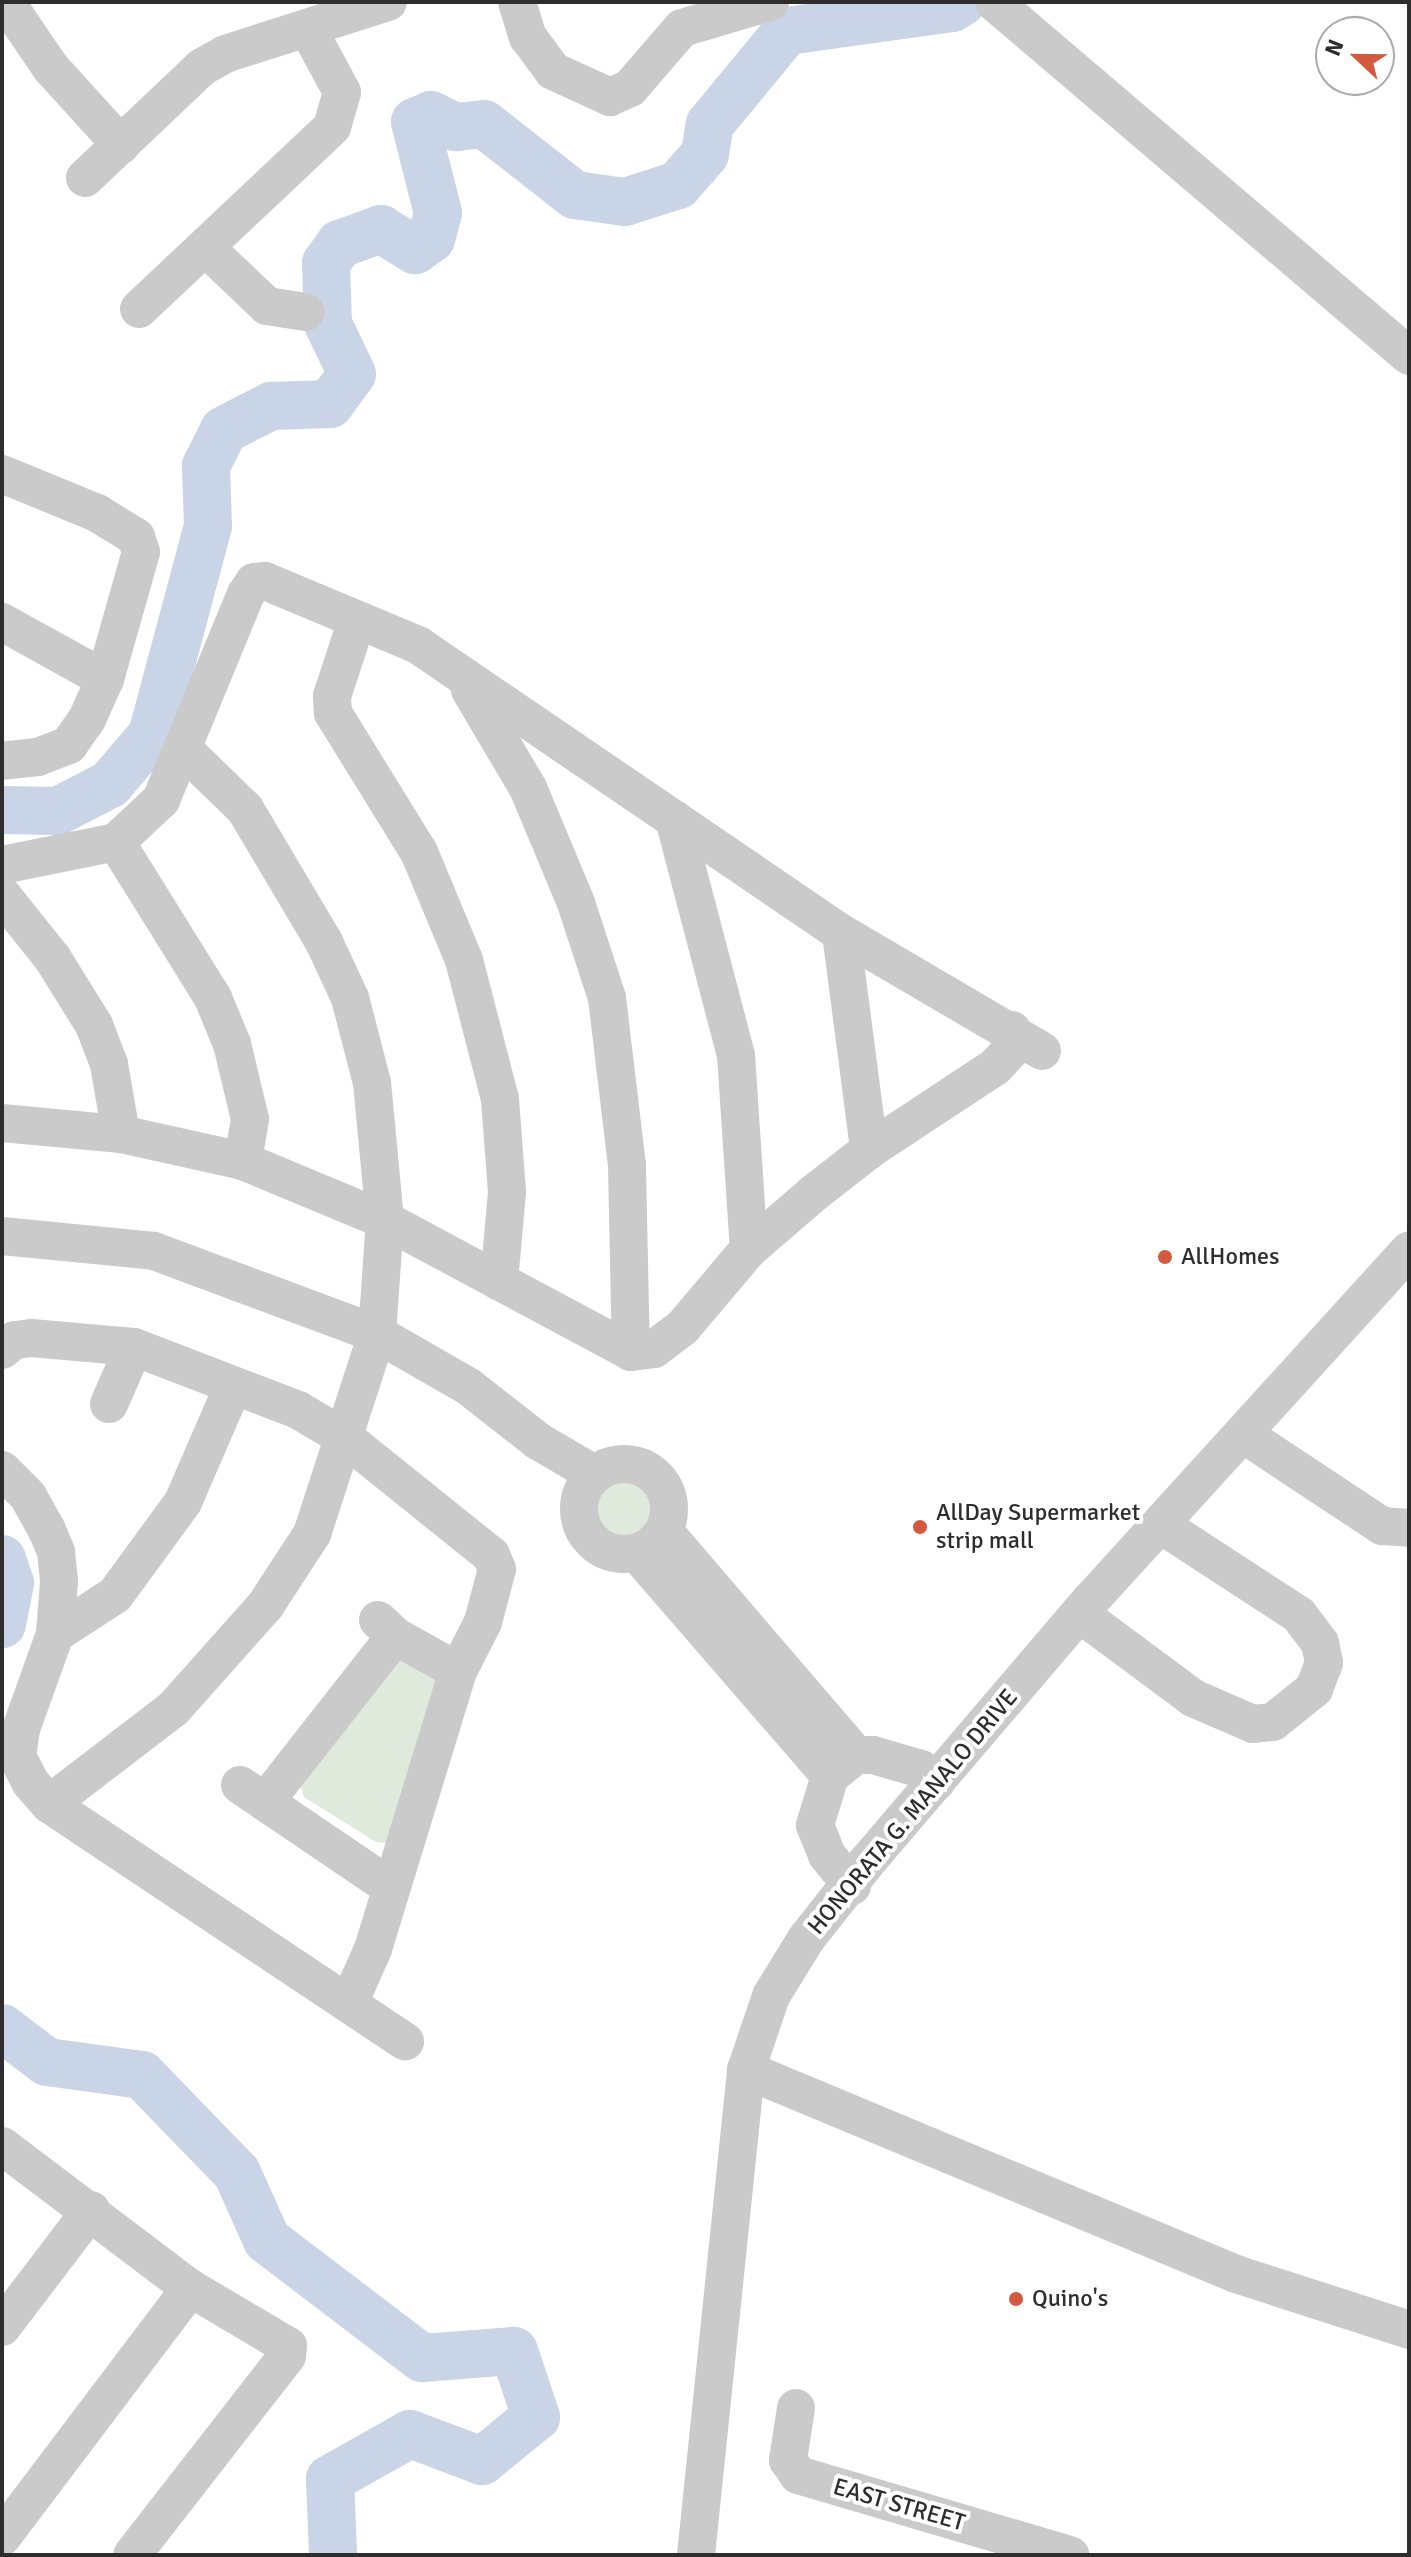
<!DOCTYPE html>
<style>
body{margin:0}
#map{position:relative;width:1411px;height:2557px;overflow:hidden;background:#fff;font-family:Signika,sans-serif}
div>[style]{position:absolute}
.green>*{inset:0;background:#dfe9dc}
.round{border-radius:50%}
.river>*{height:48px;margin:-24px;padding:0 24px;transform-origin:24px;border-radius:24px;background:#c9d4e7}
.minor>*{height:38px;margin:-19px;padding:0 19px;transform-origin:19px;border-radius:19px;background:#cacaca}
.minor>.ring{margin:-19px;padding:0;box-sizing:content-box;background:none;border:38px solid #cacaca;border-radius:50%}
.dots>*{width:22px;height:22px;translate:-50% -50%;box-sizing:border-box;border:4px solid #fff;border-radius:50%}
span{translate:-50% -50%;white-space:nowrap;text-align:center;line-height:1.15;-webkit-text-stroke:8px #fff;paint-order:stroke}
.poi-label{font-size:24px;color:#2d2d2d}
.left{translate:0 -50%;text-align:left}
.street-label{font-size:24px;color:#2d2d2d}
.frame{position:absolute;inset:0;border:4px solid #2d2d2d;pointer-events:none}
.north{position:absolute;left:1315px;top:16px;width:80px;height:80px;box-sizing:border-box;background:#fff;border:2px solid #ababab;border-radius:50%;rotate:292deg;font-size:22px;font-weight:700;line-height:32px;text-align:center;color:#2d2d2d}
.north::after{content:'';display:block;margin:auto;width:28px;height:36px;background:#d35a3f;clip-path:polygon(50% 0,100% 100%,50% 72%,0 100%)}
</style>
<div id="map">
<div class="green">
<i class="round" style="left:597px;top:1482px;width:56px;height:56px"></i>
<i style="clip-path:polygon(402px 1650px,444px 1672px,386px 1843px,376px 1842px,304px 1797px,301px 1787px)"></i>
</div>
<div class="river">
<i style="left:2px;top:810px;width:56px;rotate:1deg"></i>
<i style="left:58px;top:811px;width:59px;rotate:-27.4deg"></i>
<i style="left:110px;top:784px;width:65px;rotate:-49.4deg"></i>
<i style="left:152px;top:735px;width:216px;rotate:-75deg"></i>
<i style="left:208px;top:526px;width:60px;rotate:-91.9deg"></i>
<i style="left:206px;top:466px;width:40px;rotate:-63.4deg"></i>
<i style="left:224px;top:430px;width:53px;rotate:-27.1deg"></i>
<i style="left:271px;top:406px;width:59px;rotate:-1.9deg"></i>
<i style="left:330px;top:404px;width:37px;rotate:-54deg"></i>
<i style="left:352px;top:374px;width:55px;rotate:-115.6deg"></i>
<i style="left:328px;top:324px;width:61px;rotate:-91.9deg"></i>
<i style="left:326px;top:263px;width:24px;rotate:-54deg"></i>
<i style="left:340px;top:244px;width:44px;rotate:-20.1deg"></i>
<i style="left:381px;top:229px;width:40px;rotate:32deg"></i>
<i style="left:415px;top:250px;width:19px;rotate:-35deg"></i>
<i style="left:431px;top:239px;width:27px;rotate:-75deg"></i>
<i style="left:438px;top:213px;width:94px;rotate:-104.2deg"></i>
<i style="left:415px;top:122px;width:17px;rotate:-24deg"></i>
<i style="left:431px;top:115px;width:28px;rotate:26deg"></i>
<i style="left:456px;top:127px;width:28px;rotate:-6deg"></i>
<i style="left:484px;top:124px;width:115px;rotate:38deg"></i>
<i style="left:575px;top:195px;width:50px;rotate:8deg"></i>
<i style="left:625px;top:202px;width:56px;rotate:-17.8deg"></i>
<i style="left:678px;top:185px;width:41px;rotate:-48.9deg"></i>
<i style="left:705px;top:154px;width:30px;rotate:-81deg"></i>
<i style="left:710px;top:124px;width:121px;rotate:-50.4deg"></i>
<i style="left:787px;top:31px;width:167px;rotate:-7.9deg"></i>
<i style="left:952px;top:8px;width:12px;rotate:-31deg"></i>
<i style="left:2px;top:1559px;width:25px;rotate:72deg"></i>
<i style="left:10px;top:1583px;width:42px;rotate:101deg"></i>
<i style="left:2px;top:2028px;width:56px;rotate:37.1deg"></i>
<i style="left:47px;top:2062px;width:96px;rotate:7.8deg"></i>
<i style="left:142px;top:2075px;width:136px;rotate:45.9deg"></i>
<i style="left:237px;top:2173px;width:73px;rotate:65.9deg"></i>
<i style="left:267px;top:2240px;width:195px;rotate:37.3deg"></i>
<i style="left:422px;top:2358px;width:92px;rotate:-4.4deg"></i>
<i style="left:514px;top:2351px;width:70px;rotate:71.6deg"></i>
<i style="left:536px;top:2417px;width:70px;rotate:140.8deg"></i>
<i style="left:482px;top:2461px;width:77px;rotate:-159.4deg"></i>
<i style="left:410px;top:2434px;width:92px;rotate:150.6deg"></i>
<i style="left:330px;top:2479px;width:76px;rotate:87.7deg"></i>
</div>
<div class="minor">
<i style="left:6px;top:2px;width:80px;rotate:55.7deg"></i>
<i style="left:51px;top:68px;width:104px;rotate:47.7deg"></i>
<i style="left:517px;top:2px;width:37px;rotate:73deg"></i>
<i style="left:528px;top:37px;width:42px;rotate:53.7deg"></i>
<i style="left:553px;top:71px;width:63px;rotate:24.5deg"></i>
<i style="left:610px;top:97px;width:22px;rotate:-24deg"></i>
<i style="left:630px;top:88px;width:79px;rotate:-49.1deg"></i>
<i style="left:682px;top:28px;width:92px;rotate:-16.5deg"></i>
<i style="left:994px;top:2px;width:545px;rotate:40.46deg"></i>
<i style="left:85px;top:178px;width:161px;rotate:-43.5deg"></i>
<i style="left:202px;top:67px;width:26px;rotate:-29deg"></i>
<i style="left:225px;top:54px;width:171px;rotate:-17.7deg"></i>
<i style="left:207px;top:249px;width:83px;rotate:43.5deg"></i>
<i style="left:267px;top:306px;width:39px;rotate:9deg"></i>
<i style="left:139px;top:309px;width:265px;rotate:-43.3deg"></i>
<i style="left:332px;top:127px;width:36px;rotate:-74deg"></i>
<i style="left:342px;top:92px;width:69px;rotate:-118.4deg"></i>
<i style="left:2px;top:474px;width:103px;rotate:22.3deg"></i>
<i style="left:97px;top:513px;width:46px;rotate:31.6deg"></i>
<i style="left:136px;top:537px;width:16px;rotate:72deg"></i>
<i style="left:141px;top:552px;width:132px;rotate:105.8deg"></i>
<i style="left:105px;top:679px;width:44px;rotate:114.2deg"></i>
<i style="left:87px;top:719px;width:32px;rotate:125deg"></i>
<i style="left:69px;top:745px;width:33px;rotate:159deg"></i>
<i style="left:38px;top:757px;width:36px;rotate:174deg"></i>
<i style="left:357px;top:620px;width:80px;rotate:108.2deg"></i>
<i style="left:332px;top:696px;width:17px;rotate:87deg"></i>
<i style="left:333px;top:713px;width:163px;rotate:58.3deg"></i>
<i style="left:419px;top:852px;width:117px;rotate:67.4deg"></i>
<i style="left:464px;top:960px;width:144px;rotate:75.5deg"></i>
<i style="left:500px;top:1099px;width:93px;rotate:85.7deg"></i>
<i style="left:507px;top:1192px;width:90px;rotate:95.1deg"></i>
<i style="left:2px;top:622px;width:118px;rotate:29deg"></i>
<i style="left:470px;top:690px;width:114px;rotate:59.4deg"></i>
<i style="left:528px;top:788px;width:125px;rotate:67.3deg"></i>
<i style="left:576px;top:903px;width:100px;rotate:71.9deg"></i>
<i style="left:607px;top:998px;width:169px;rotate:83.2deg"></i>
<i style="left:627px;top:1166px;width:186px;rotate:88.8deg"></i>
<i style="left:674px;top:819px;width:244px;rotate:75.3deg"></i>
<i style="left:736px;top:1055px;width:194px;rotate:86.2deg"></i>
<i style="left:116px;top:842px;width:184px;rotate:58.1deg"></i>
<i style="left:213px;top:998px;width:50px;rotate:67.6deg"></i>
<i style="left:232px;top:1044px;width:77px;rotate:76.5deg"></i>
<i style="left:250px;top:1119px;width:43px;rotate:99.5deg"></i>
<i style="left:2px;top:865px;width:116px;rotate:-11.4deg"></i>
<i style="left:116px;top:842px;width:62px;rotate:-43deg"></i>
<i style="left:161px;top:800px;width:223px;rotate:-67.6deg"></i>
<i style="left:246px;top:594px;width:14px;rotate:-56deg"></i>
<i style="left:254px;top:582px;width:11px;rotate:-5deg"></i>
<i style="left:265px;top:581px;width:166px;rotate:22.7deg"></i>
<i style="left:418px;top:645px;width:512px;rotate:34.25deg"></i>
<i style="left:841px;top:933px;width:233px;rotate:30.4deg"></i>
<i style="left:2px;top:895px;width:82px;rotate:51.4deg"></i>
<i style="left:53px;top:959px;width:78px;rotate:58.2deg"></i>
<i style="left:94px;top:1025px;width:42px;rotate:69deg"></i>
<i style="left:109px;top:1064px;width:71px;rotate:80.3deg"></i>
<i style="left:841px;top:933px;width:219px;rotate:82.6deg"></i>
<i style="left:2px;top:1123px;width:120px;rotate:5.3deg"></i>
<i style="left:121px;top:1134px;width:125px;rotate:12.5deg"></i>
<i style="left:243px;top:1161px;width:154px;rotate:22.6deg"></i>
<i style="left:385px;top:1220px;width:279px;rotate:28.2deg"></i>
<i style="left:631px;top:1352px;width:23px;rotate:-7deg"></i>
<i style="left:654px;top:1349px;width:36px;rotate:-37deg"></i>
<i style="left:683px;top:1327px;width:102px;rotate:-49.8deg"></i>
<i style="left:749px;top:1249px;width:86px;rotate:-40.7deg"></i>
<i style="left:814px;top:1193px;width:70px;rotate:-38deg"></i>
<i style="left:869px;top:1150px;width:151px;rotate:-33.4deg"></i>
<i style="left:995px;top:1067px;width:23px;rotate:-47deg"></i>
<i style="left:1011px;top:1050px;width:20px;rotate:-87deg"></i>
<i style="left:2px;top:1236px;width:153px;rotate:5.6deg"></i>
<i style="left:154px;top:1251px;width:238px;rotate:20.4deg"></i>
<i style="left:377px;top:1334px;width:106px;rotate:29.9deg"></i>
<i style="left:469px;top:1387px;width:88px;rotate:38deg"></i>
<i style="left:538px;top:1441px;width:65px;rotate:30.5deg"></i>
<i style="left:2px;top:1350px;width:16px;rotate:-38deg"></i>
<i style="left:15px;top:1340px;width:16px;rotate:-7deg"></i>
<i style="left:31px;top:1338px;width:103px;rotate:5deg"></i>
<i style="left:134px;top:1347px;width:176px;rotate:21deg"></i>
<i style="left:298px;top:1410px;width:53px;rotate:30.4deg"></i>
<i style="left:344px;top:1437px;width:189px;rotate:38.8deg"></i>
<i style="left:491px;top:1555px;width:15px;rotate:67deg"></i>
<i style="left:497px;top:1569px;width:55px;rotate:104.8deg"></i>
<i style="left:483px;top:1622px;width:55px;rotate:117deg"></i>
<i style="left:458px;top:1671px;width:291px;rotate:107deg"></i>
<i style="left:373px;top:1949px;width:59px;rotate:114deg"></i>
<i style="left:109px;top:1404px;width:62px;rotate:-66.3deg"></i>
<i style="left:1243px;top:1434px;width:167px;rotate:33.5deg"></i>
<i style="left:1382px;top:1526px;width:27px;rotate:4deg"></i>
<i class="ring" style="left:579px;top:1464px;width:52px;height:52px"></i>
<i style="left:2px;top:1470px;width:37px;rotate:45deg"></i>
<i style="left:28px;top:1496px;width:37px;rotate:61deg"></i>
<i style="left:46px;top:1528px;width:26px;rotate:67deg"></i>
<i style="left:56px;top:1552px;width:30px;rotate:84deg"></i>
<i style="left:59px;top:1582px;width:52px;rotate:94.4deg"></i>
<i style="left:55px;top:1634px;width:101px;rotate:109.7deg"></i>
<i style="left:21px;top:1729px;width:27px;rotate:98deg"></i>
<i style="left:17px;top:1756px;width:29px;rotate:63deg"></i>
<i style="left:30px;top:1782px;width:29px;rotate:49deg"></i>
<i style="left:49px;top:1804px;width:428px;rotate:33.7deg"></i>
<i style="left:664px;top:1531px;width:295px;rotate:49.4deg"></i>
<i style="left:637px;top:1553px;width:295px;rotate:49.1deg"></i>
<i style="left:1080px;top:1614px;width:141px;rotate:36.6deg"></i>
<i style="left:1193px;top:1698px;width:65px;rotate:23.4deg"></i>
<i style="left:1253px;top:1724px;width:20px;rotate:-6deg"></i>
<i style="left:1273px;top:1722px;width:53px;rotate:-38.8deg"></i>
<i style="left:1314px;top:1689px;width:28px;rotate:-69deg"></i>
<i style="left:1324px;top:1663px;width:20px;rotate:-101deg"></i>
<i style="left:1320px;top:1643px;width:35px;rotate:-127deg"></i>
<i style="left:1299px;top:1615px;width:165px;rotate:-146.9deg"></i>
<i style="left:378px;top:1620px;width:23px;rotate:43deg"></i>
<i style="left:395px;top:1636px;width:72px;rotate:29.1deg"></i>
<i style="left:55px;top:1634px;width:72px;rotate:-33deg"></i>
<i style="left:115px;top:1595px;width:115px;rotate:-53.8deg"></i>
<i style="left:183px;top:1502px;width:123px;rotate:-66.6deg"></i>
<i style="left:240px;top:1785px;width:180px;rotate:34.1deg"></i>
<i style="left:265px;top:1802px;width:211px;rotate:-51.9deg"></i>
<i style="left:49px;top:1804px;width:158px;rotate:-37.5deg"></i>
<i style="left:174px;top:1708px;width:137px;rotate:-48.3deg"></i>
<i style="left:265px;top:1606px;width:86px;rotate:-56.9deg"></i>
<i style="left:312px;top:1534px;width:210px;rotate:-72deg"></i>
<i style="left:377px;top:1334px;width:114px;rotate:-86deg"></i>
<i style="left:385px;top:1220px;width:138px;rotate:-95.4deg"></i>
<i style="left:372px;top:1083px;width:88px;rotate:-104.5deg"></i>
<i style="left:350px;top:998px;width:62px;rotate:-114.9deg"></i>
<i style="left:324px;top:942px;width:155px;rotate:-120.7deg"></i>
<i style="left:245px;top:809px;width:86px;rotate:-135.9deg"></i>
<i style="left:852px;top:1886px;width:40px;rotate:-129deg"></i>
<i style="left:827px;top:1855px;width:32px;rotate:-112deg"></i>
<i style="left:815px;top:1825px;width:51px;rotate:-73deg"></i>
<i style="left:830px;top:1776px;width:33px;rotate:-39deg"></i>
<i style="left:856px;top:1755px;width:17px"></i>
<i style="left:873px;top:1755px;width:50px;rotate:16.3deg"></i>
<i style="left:921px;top:1769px;width:20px;rotate:41deg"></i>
<i style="left:746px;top:2070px;width:531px;rotate:22.6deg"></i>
<i style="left:1236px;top:2274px;width:182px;rotate:17.9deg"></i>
<i style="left:2px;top:2146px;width:236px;rotate:37.1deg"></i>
<i style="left:190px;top:2288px;width:114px;rotate:30.6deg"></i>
<i style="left:288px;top:2346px;width:10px;rotate:96deg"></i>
<i style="left:287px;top:2356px;width:252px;rotate:127.9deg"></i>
<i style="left:2px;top:2327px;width:147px;rotate:-52.7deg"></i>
<i style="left:796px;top:2408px;width:53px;rotate:98.7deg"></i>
<i style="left:788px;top:2460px;width:18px;rotate:56deg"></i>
<i style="left:798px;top:2475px;width:284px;rotate:16.4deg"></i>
<i style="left:2px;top:2537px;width:312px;rotate:-52.9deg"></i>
<i style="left:696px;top:2555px;width:488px;rotate:-84.1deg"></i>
<i style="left:746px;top:2070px;width:78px;rotate:-71.3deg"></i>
<i style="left:771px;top:1996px;width:67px;rotate:-58.4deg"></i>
<i style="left:806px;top:1939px;width:97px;rotate:-51.7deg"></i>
<i style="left:866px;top:1863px;width:345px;rotate:-49.5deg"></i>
<i style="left:1090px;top:1601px;width:474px;rotate:-47.7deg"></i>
</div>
<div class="dots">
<i style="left:1165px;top:1257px;background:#d35a3f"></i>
<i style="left:920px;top:1527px;background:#d35a3f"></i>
<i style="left:1016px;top:2299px;background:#d35a3f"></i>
</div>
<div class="poi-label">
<span class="left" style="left:1181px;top:1257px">AllHomes</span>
<span class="left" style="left:936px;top:1527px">AllDay Supermarket<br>strip mall</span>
<span class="left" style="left:1032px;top:2299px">Quino's</span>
</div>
<div class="street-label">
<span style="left:913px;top:1812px;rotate:-50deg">HONORATA G. MANALO DRIVE</span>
<span style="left:899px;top:2505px;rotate:16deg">EAST STREET</span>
</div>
<div class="frame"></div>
<div class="north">N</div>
</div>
